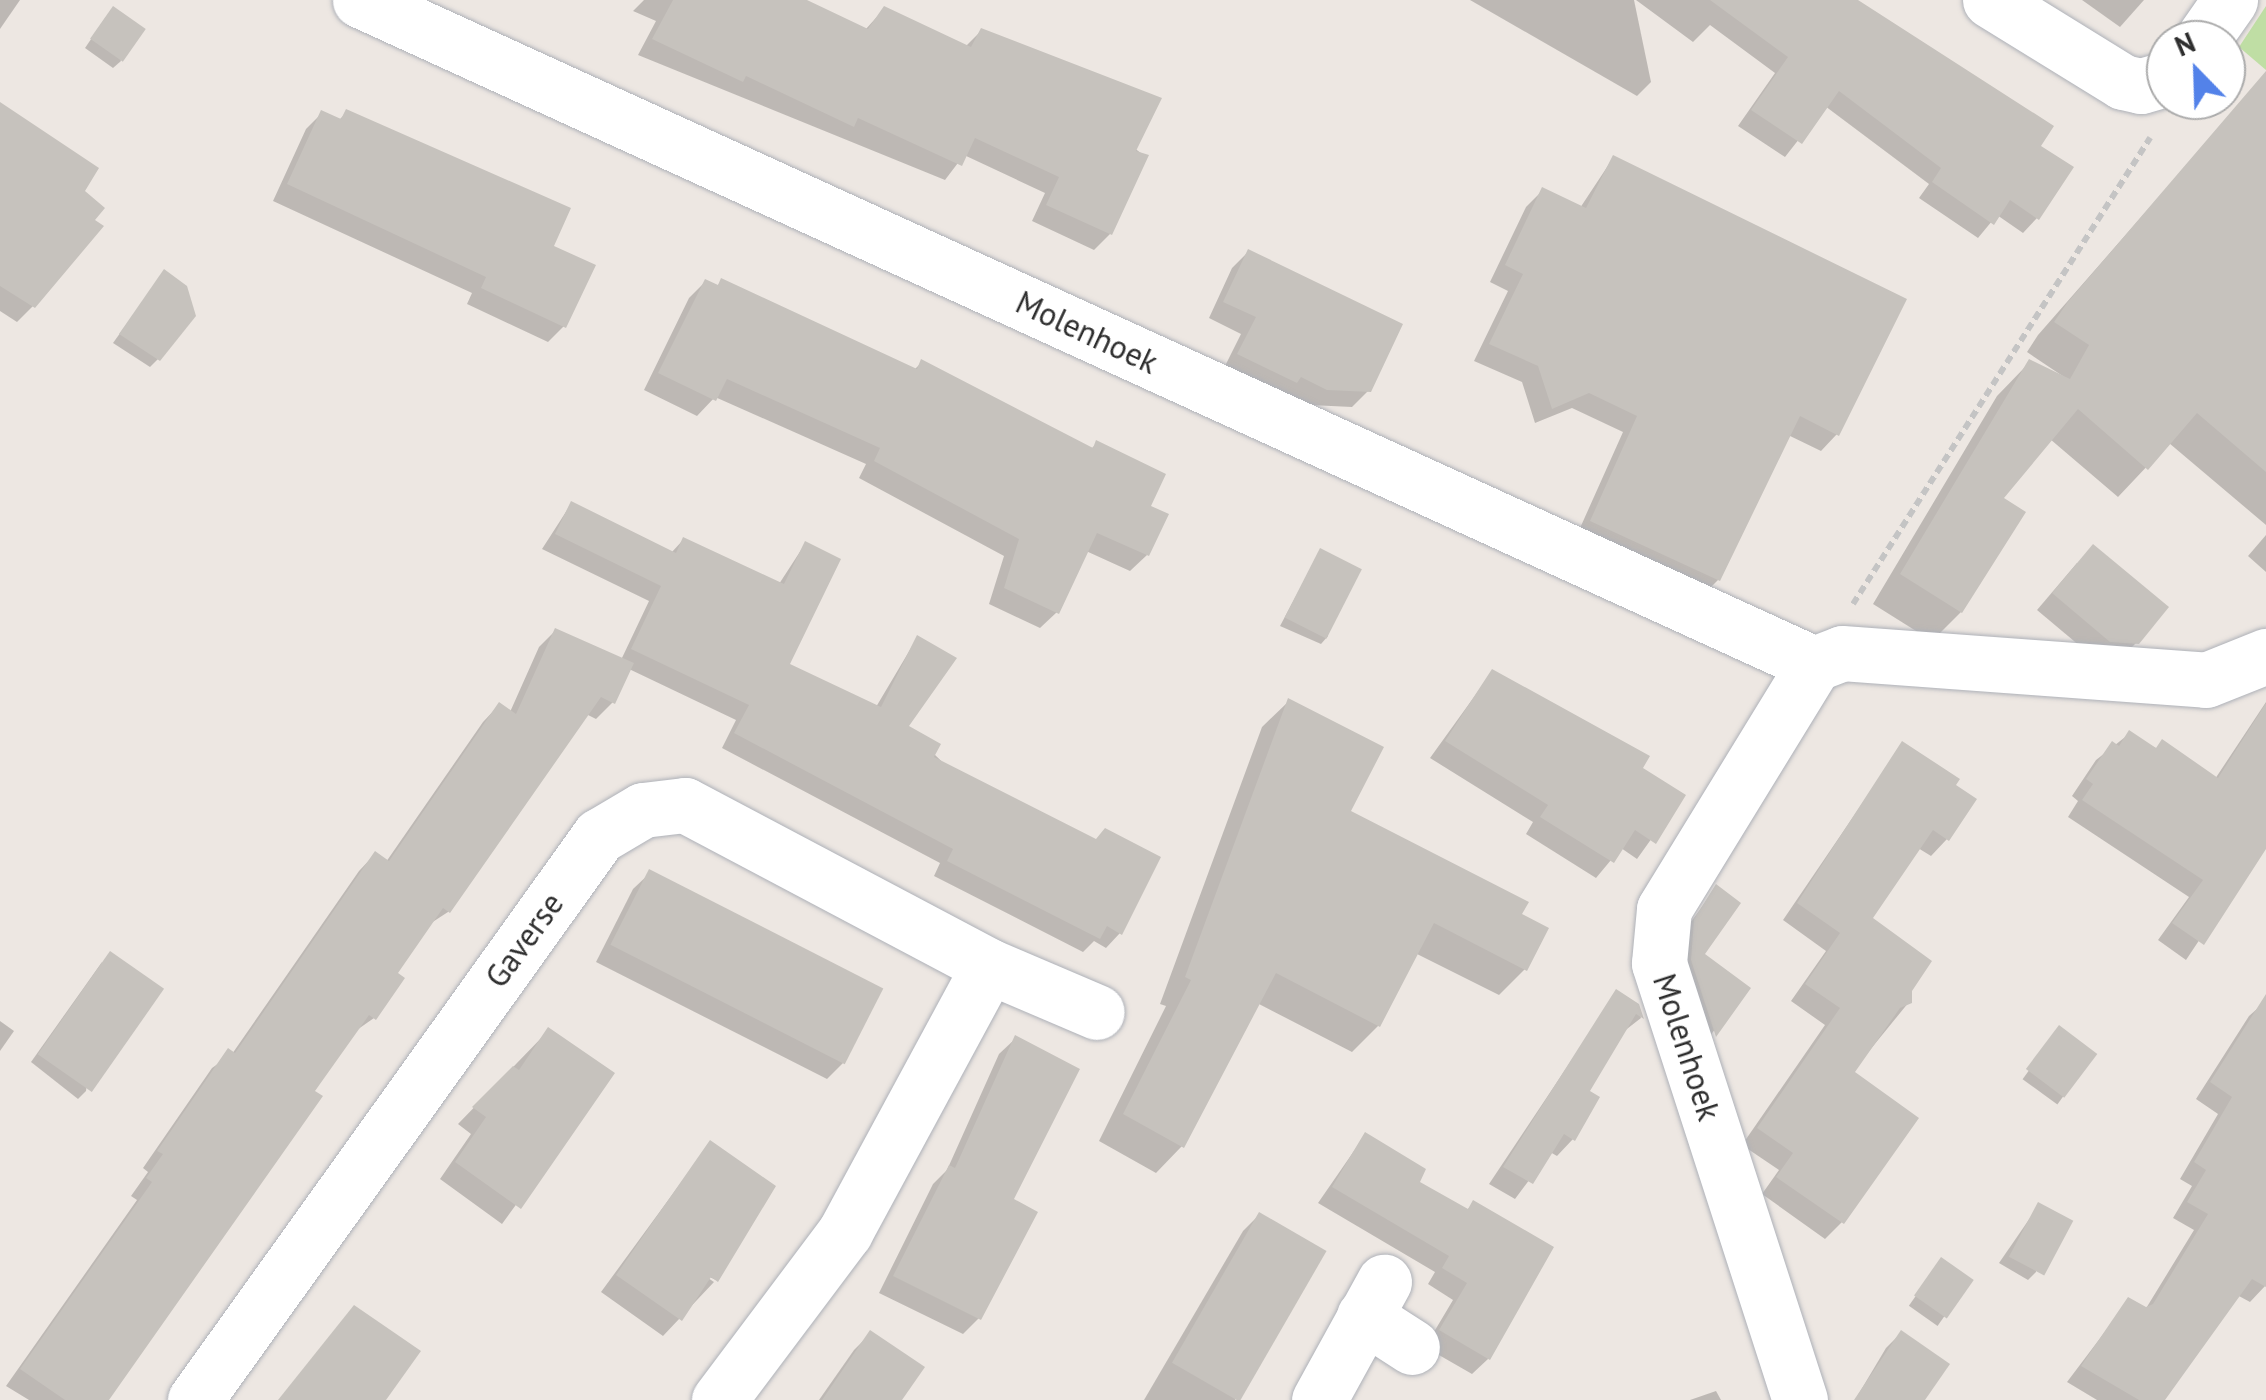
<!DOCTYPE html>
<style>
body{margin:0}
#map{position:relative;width:2266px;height:1400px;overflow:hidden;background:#ede7e2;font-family:"PT Sans",sans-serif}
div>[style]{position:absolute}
.green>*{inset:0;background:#bfdea4}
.shadow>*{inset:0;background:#0003;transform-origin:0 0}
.building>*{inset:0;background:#c6c2bd;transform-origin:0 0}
.path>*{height:6px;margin-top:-3px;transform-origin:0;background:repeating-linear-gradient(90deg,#c4c4c4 0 8px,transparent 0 13px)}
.roads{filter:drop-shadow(0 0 2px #aeb1b8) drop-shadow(0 0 2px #aeb1b8)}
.minor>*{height:55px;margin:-27.5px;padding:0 27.5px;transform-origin:27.5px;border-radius:27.5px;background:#fff}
span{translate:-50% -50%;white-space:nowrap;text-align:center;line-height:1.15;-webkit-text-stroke:8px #fff;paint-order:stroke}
.street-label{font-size:32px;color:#2e2e2e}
.north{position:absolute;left:2146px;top:20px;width:100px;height:100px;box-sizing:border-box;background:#fff;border:2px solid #ababab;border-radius:50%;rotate:337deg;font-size:28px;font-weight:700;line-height:40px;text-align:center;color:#2e2e2e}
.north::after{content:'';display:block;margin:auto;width:35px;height:45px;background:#5382e9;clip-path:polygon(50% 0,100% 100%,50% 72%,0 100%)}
</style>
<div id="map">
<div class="green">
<i style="clip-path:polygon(2266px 6px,2266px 70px,2239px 47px)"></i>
</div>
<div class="shadow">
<i style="clip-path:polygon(0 0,20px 0,0 29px)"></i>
<i style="clip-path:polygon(644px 0,801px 0,865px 30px,884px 9px,965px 47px,981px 31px,1146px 157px,1110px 234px,1094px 250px,1032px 221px,1045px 193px,964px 155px,945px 180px,638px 55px,656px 21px,633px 11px)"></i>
<i style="clip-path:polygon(1470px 0,1634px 0,1651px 82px,1637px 96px)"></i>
<i style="clip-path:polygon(1636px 0,1839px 0,2037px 146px,2037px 218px,2023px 233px,1997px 215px,1978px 238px,1919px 198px,1929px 184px,1825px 106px,1785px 157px,1738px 126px,1775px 73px,1710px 25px,1693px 42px)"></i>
<i style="clip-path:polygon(2082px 0,2144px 0,2120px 27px)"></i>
<i style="clip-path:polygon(106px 17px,121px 61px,113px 68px,85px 48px)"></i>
<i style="clip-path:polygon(2257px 85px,2266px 92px,2266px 525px,2169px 443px,2118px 497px,2050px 439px,2001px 499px,1961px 612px,1932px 641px,1873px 604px,1997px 396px,2026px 366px,2067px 379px,2027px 352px,2038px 335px)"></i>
<i style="clip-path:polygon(0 105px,81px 191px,33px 306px,17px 322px,0 311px)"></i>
<i style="clip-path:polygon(347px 112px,567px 209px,550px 247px,564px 326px,548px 342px,467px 304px,472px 293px,273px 201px,306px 129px,322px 113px,338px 121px)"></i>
<i style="clip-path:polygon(1613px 158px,1837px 434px,1821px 451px,1788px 435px,1718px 580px,1702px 596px,1576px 537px,1623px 432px,1572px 408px,1535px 423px,1522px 382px,1474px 361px,1508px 291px,1490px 282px,1526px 207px,1543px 190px,1580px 208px)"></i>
<i style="clip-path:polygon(1248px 252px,1368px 391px,1352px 407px,1310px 405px,1223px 370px,1241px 334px,1209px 318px,1232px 268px)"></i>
<i style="clip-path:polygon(164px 272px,158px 359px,150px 367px,113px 343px)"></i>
<i style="clip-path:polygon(722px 281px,914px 370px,922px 362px,1090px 450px,1097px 443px,1147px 555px,1130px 571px,1086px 551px,1057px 612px,1040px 628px,989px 604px,1004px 556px,859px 478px,866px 464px,715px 397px,697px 416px,644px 390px,689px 298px,705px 282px,716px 287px)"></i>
<i style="clip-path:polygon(571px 504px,671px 553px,683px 540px,779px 584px,805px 544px,787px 665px,876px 707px,917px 638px,906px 727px,1120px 933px,1106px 948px,1094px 941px,1083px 952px,934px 876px,940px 863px,722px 748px,736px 720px,629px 669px,613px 702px,596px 719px,586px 714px,448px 912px,428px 925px,394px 973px,374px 1018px,354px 1032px,106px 1400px,29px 1400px,6px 1386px,137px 1200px,131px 1196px,148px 1172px,143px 1168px,212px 1068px,232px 1054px,359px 871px,375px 854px,386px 862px,483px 722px,499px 705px,510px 712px,539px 647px,555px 631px,621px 660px,649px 601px,542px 549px)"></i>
<i style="clip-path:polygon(2266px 535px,2266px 572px,2248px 556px)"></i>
<i style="clip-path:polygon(1320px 551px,1328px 636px,1321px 644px,1280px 626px)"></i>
<i style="clip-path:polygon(2077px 563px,2137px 642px,2120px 659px,2093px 657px,2037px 610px)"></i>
<i style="clip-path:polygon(1492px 672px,1682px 796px,1637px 859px,1621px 848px,1596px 878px,1526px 834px,1533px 822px,1430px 758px)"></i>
<i style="clip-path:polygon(1289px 701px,1347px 812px,1518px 914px,1525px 969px,1499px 995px,1415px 953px,1378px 1026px,1352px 1052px,1257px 1003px,1182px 1146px,1156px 1173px,1099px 1141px,1166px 1006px,1160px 1004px,1262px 727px)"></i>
<i style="clip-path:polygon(2266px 702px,2266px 840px,2186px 960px,2158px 940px,2189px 897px,2068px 817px,2078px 801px,2072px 796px,2096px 760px,2129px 734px,2215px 779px)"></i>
<i style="clip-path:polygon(1902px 745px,1947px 839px,1931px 856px,1918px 848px,1870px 918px,1909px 1002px,1852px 1072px,1842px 1222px,1825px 1239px,1762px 1194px,1779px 1170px,1742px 1145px,1825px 1025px,1791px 1001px,1826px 951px,1783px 920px)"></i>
<i style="clip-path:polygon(650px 873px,844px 1062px,827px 1079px,596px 962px,633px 889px)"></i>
<i style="clip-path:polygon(1716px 888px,1701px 955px,1747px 988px,1699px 1050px,1679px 938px)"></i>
<i style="clip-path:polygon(102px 962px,86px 1091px,78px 1099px,31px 1062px)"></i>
<i style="clip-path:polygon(1617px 992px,1637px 1006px,1641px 1018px,1623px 1032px,1586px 1092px,1573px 1139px,1557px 1156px,1550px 1152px,1515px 1199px,1489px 1184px)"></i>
<i style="clip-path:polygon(2266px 1001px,2266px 1285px,2250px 1302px,2237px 1295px,2163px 1400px,2097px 1400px,2067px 1382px,2129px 1300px,2145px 1310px,2194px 1230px,2173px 1218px,2192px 1186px,2180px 1179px,2218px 1114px,2196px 1099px,2249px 1016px)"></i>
<i style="clip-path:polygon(0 1021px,14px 1031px,0 1051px)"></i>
<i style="left:2059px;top:1029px;width:43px;height:62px;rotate:36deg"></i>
<i style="clip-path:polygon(549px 1030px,611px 1073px,502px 1224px,440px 1179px,471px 1134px,458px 1124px)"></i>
<i style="clip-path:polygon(1016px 1038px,1010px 1200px,979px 1318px,963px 1334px,879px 1293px,933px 1184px,947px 1170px,999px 1054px)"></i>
<i style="clip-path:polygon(1365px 1135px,1416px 1183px,1466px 1211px,1474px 1203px,1488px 1359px,1472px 1374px,1425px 1347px,1453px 1300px,1428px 1284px,1435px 1272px,1318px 1203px)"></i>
<i style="clip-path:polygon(710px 1143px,716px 1280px,699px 1272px,714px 1282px,663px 1336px,601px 1292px)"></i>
<i style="clip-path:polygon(2039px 1205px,2036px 1272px,2028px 1280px,1999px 1263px)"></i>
<i style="clip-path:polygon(1259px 1215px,1322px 1252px,1235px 1400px,1144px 1400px,1243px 1231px)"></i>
<i style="left:1941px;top:1260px;width:35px;height:56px;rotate:35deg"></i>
<i style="clip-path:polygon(871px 1333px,899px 1400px,819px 1400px,854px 1350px)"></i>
<i style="clip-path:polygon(1901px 1333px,1922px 1400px,1855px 1400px,1886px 1348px)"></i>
<i style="clip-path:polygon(1716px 1391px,1721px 1400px,1690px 1400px)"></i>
</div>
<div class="building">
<i style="clip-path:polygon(673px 0,807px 0,868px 29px,884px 6px,971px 47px,981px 28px,1162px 98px,1136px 151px,1149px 155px,1112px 235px,1046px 205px,1059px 177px,975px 138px,962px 166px,858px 118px,854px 127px,746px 76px,743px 82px,652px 39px)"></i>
<i style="clip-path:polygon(1710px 0,1858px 0,2054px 126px,2041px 146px,2074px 167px,2039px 220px,2010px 200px,1994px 225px,1932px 182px,1941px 168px,1839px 91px,1802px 144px,1751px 110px,1788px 57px)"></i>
<i style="left:113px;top:6px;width:40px;height:40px;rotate:35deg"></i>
<i style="clip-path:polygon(2266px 71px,2266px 472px,2197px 413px,2148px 470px,2078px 409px,2004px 498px,2026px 512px,1962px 613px,1900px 574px,2029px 359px,2070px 379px,2089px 345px,2054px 322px,2067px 303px)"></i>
<i style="clip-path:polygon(0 102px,99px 168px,85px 191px,105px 208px,95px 220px,104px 226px,35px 308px,0 286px)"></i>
<i style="clip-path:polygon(346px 109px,571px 208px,554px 246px,596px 265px,566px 328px,481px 288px,486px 277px,287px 184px,321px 110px,341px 119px)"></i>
<i style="clip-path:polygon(1613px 155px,1907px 299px,1839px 436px,1800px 416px,1720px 581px,1590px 521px,1637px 416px,1589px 393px,1552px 409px,1538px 366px,1489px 344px,1523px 274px,1505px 265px,1542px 187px,1586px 208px)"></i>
<i style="clip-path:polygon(1248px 249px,1403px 324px,1371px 392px,1327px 390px,1301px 377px,1297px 383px,1237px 354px,1256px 317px,1223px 302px)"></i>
<i style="clip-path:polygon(164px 269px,187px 286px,196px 316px,160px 361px,119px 334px)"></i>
<i style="clip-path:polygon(721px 278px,917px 369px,921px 359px,1093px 448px,1096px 440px,1166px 474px,1151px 506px,1169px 514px,1149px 556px,1097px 533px,1059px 614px,1004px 588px,1019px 539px,874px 461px,880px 448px,727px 379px,716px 401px,658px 373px,705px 279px,718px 285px)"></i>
<i style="clip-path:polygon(571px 501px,676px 553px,683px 537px,784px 584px,805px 541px,841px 559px,790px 664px,881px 707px,917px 635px,957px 658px,909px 726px,941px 744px,934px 757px,1096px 839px,1105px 828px,1161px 857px,1122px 935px,1107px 926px,1100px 939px,947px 861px,953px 849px,734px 733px,749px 705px,631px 649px,661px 586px,555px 534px)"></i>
<i style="clip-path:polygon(2093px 544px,2169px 607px,2139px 644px,2110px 642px,2052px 593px)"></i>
<i style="left:1320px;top:548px;width:47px;height:78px;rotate:27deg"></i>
<i style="clip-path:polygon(555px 628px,634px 663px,615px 704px,601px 697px,450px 913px,443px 908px,398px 973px,405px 978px,376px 1020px,369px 1015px,315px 1091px,323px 1096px,109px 1400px,65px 1400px,20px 1369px,152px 1182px,146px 1178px,163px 1154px,157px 1151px,228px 1048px,235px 1053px,375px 851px,389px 861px,499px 702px,516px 714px)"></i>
<i style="clip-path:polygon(1492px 669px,1650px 756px,1643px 768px,1686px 795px,1656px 844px,1635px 830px,1614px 863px,1540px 817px,1548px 805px,1445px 741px)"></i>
<i style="clip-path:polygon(1288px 698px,1384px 747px,1351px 811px,1529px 902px,1522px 914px,1549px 928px,1527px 971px,1434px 923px,1380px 1027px,1276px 973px,1184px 1148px,1123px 1114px,1191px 980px,1185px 977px)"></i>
<i style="clip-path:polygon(2266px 703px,2266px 849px,2204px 945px,2172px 923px,2203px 880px,2082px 800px,2093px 784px,2086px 779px,2112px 741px,2119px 746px,2129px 730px,2156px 748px,2162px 739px,2218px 778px)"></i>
<i style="clip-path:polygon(1902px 741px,1960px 779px,1956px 785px,1977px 799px,1949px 841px,1933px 830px,1873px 918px,1932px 961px,1912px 991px,1912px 1003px,1900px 1008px,1855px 1072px,1919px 1118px,1844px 1224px,1776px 1177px,1793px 1153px,1757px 1128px,1840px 1008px,1805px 984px,1840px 933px,1797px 903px)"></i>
<i style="left:649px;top:869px;width:263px;height:85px;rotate:27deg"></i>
<i style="clip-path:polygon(1716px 884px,1741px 903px,1705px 954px,1751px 988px,1716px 1037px,1691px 960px,1694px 919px)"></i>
<i style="left:110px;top:951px;width:66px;height:126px;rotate:35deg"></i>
<i style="clip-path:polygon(1616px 989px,1639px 1004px,1644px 1019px,1636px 1014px,1590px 1091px,1600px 1097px,1575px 1141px,1564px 1134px,1533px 1184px,1503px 1167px)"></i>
<i style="clip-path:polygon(2266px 994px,2266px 1287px,2252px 1279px,2165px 1400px,2139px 1400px,2081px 1366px,2128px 1297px,2146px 1307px,2153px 1304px,2208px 1214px,2187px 1202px,2206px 1170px,2194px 1162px,2232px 1097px,2210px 1082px)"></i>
<i style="left:2059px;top:1025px;width:48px;height:55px;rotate:37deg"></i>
<i style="clip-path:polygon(548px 1027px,615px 1073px,521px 1209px,455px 1162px,486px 1117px,472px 1107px,513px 1066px,519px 1070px)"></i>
<i style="clip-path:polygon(1015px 1035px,1080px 1069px,1014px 1199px,1038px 1212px,981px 1320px,893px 1276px,949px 1165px,955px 1168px)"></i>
<i style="clip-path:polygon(1365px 1132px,1426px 1169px,1420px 1182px,1468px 1209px,1473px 1200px,1554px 1247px,1490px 1360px,1439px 1330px,1467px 1283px,1442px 1268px,1449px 1256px,1332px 1187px)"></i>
<i style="clip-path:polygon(710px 1140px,776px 1186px,718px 1282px,711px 1277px,682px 1321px,616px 1275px)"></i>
<i style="left:2038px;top:1202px;width:40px;height:62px;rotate:28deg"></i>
<i style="left:1259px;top:1212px;width:78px;height:174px;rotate:30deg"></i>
<i style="left:1941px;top:1257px;width:40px;height:47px;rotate:35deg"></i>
<i style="clip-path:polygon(354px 1305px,421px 1351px,386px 1400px,278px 1400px)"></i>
<i style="clip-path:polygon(870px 1330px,925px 1367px,902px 1400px,822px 1400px)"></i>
<i style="clip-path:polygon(1901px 1330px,1950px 1364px,1925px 1400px,1854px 1400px)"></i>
</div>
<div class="path">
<i style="left:1853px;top:604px;width:553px;rotate:-57.49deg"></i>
</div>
<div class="roads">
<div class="minor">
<i style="left:360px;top:0;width:1598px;rotate:24.54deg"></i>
<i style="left:1990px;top:0;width:156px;rotate:31.7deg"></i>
<i style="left:2123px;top:82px;width:18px;rotate:13deg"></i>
<i style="left:2141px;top:86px;width:26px;rotate:-16deg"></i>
<i style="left:2202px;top:40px;width:49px;rotate:-55deg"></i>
<i style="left:1364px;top:1316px;width:57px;rotate:32.9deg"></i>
<i style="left:195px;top:1400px;width:694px;rotate:-54.39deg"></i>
<i style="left:599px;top:836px;width:51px;rotate:-30.6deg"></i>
<i style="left:643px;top:810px;width:42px;rotate:-6.8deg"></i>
<i style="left:685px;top:805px;width:344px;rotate:27.9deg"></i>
<i style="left:989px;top:966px;width:117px;rotate:23.1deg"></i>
<i style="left:719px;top:1400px;width:210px;rotate:-53.1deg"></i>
<i style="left:845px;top:1232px;width:302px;rotate:-61.6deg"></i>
<i style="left:1319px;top:1400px;width:135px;rotate:-61.2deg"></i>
<i style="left:1800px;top:1400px;width:459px;rotate:-107.9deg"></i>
<i style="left:1659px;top:963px;width:54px;rotate:-84.7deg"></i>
<i style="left:1664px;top:909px;width:287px;rotate:-58.5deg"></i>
<i style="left:1814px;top:664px;width:30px;rotate:-21deg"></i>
<i style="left:1842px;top:653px;width:365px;rotate:4.2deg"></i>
<i style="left:2206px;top:680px;width:65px;rotate:-21.8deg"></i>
</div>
</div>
<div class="street-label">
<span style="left:1087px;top:332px;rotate:25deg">Molenhoek</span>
<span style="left:524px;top:940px;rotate:-54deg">Gaverse</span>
<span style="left:1687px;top:1047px;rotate:72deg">Molenhoek</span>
</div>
<div class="north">N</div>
</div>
